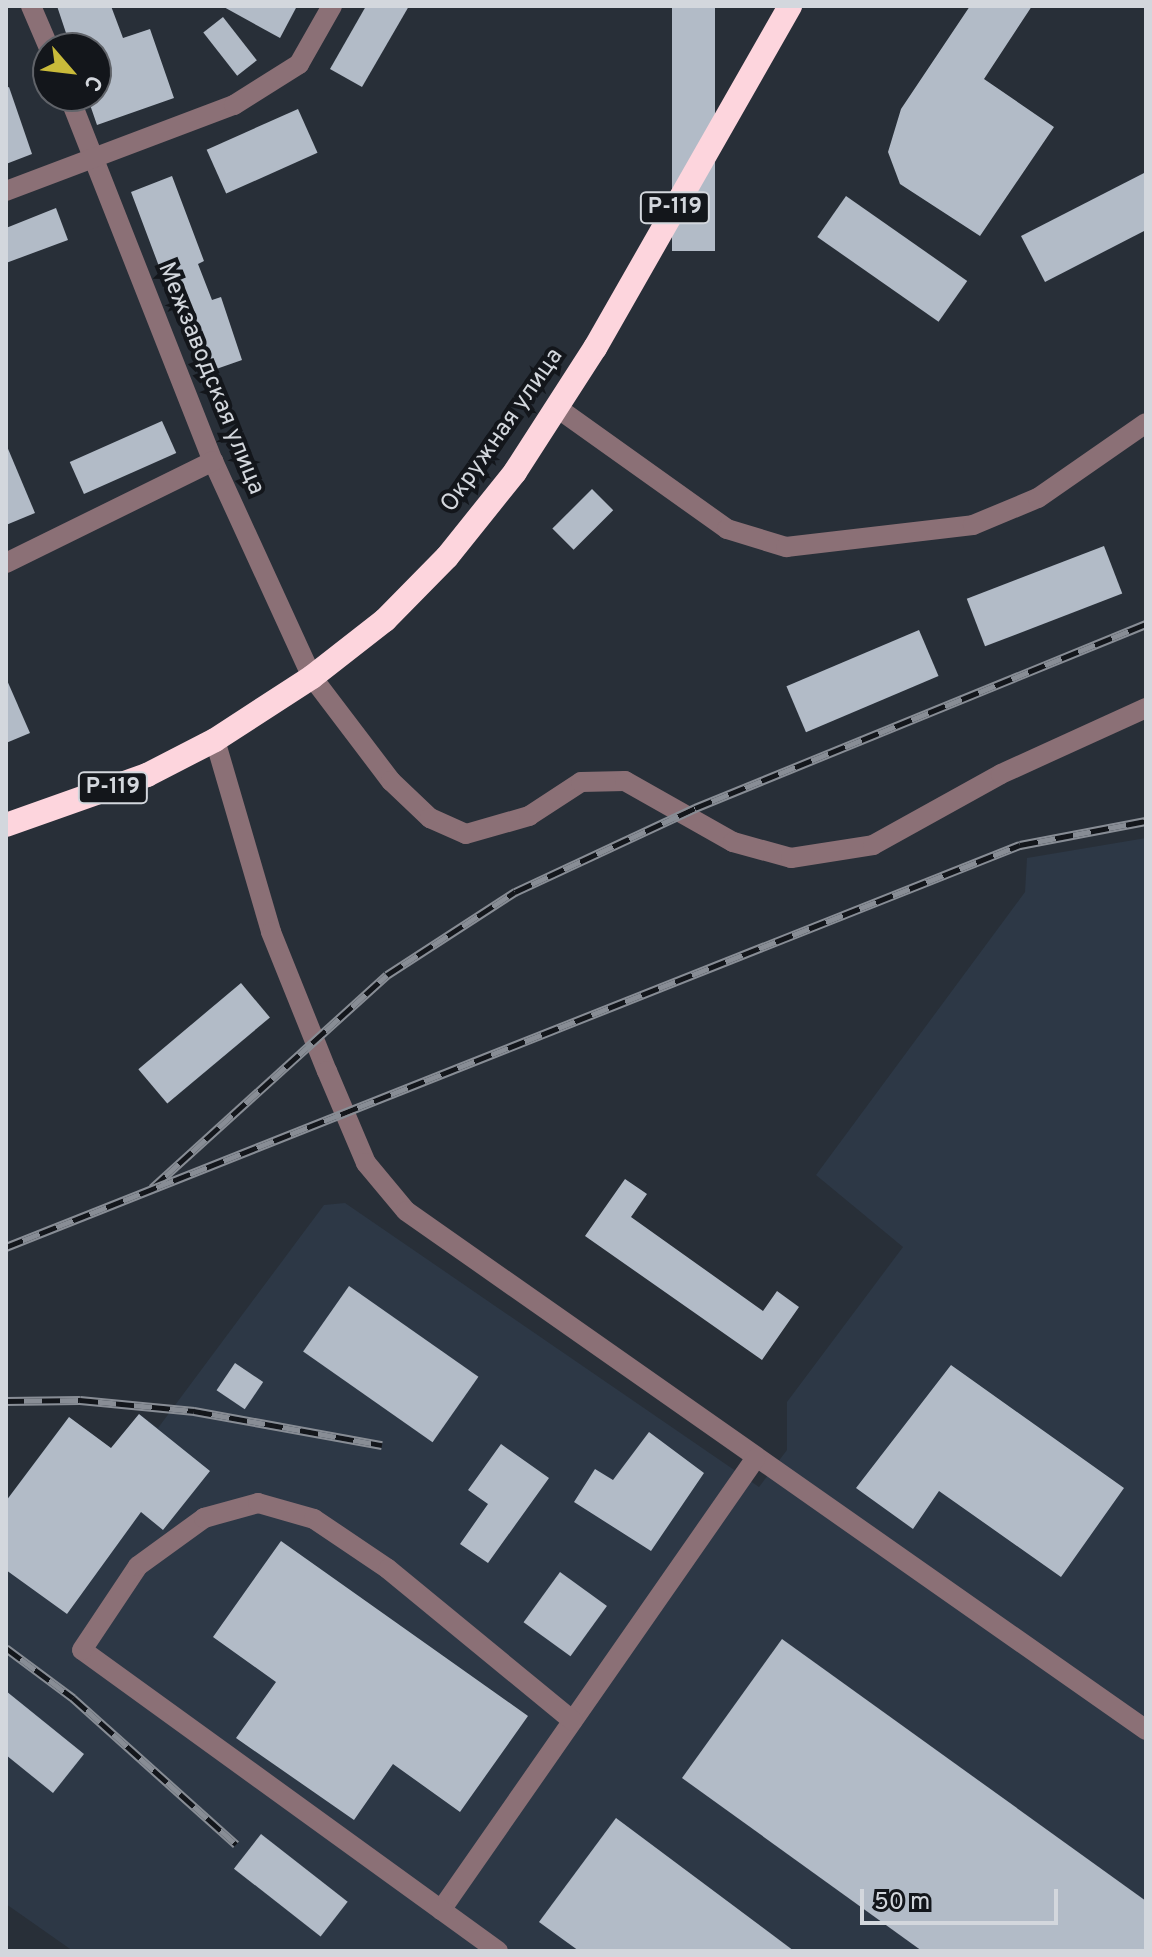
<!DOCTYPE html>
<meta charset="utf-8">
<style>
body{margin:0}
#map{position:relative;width:1152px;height:1957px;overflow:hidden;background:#282f38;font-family:Overpass,sans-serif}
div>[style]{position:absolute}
.built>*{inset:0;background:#2d3846}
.building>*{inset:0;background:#b2bbc7;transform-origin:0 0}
.minor>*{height:20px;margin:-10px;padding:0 10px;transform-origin:10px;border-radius:10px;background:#8b7076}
.highway>*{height:24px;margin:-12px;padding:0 12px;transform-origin:12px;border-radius:12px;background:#fdd5dd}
.rail>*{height:9px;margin-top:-4.5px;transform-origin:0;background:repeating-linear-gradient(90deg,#13161b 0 18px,#888d95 0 36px);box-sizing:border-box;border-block:2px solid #888d95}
span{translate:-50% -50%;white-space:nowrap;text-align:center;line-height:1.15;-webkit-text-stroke:8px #13161b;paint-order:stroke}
.shield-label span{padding:2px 6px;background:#13161b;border:2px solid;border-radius:6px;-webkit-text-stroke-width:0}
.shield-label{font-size:22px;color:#d3d7dd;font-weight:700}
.street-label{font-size:24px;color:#d3d7dd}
.frame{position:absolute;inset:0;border:8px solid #d3d7dd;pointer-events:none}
.north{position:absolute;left:32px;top:32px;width:80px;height:80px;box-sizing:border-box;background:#13161b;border:2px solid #606369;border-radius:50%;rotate:118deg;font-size:22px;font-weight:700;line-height:32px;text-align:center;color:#d3d7dd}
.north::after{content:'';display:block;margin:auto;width:28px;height:36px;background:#c9ba3a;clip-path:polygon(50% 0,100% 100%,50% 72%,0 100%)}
.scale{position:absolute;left:860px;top:1889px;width:198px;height:36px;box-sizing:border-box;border:4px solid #d3d7dd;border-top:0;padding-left:10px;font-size:24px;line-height:28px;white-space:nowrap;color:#d3d7dd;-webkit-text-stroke:6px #13161b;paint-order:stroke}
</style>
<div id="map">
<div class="built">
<i style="clip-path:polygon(1146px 838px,1146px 1951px,73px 1951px,6px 1904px,6px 1501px,69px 1417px,111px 1448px,139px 1414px,158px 1428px,324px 1205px,345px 1203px,759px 1487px,787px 1450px,787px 1402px,903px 1247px,816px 1175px,1025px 892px,1027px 858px)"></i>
</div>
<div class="building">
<i style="clip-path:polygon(57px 6px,111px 6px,123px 38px,150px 29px,174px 98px,97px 125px,87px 96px,96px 96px,96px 48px,71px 48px)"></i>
<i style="clip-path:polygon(222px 6px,297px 6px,280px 38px)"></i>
<i style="clip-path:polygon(366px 6px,409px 6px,362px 87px,330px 69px)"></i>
<i style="left:672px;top:6px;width:43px;height:245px"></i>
<i style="clip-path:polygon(970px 6px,1032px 6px,984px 79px,1054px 127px,980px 236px,900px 184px,888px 152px,901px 109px)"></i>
<i style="left:223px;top:17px;width:55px;height:25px;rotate:52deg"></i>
<i style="clip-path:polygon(9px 87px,32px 154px,6px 164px,6px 88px)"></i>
<i style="left:298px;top:109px;width:48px;height:100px;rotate:66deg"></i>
<i style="clip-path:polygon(1146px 172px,1146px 230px,1045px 282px,1021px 236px)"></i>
<i style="clip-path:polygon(172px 176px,204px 261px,198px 264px,212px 300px,221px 297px,242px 360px,202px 374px,169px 275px,163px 277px,131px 192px)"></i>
<i style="left:846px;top:196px;width:148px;height:50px;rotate:35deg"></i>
<i style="clip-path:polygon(56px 208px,68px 240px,6px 263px,6px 228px)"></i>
<i style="left:162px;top:421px;width:35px;height:101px;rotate:66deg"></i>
<i style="clip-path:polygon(6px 444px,35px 513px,6px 525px)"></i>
<i style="left:592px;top:489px;width:30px;height:56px;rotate:45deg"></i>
<i style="left:1104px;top:546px;width:51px;height:147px;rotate:69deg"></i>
<i style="left:919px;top:630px;width:50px;height:144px;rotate:67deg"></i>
<i style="clip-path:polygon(6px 678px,30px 733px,6px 743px)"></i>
<i style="left:241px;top:983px;width:45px;height:134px;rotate:50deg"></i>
<i style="clip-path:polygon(625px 1179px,647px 1194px,631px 1217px,763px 1311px,777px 1291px,799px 1307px,762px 1360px,585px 1236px)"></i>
<i style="left:349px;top:1286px;width:158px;height:80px;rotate:35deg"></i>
<i style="left:235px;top:1363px;width:34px;height:33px;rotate:34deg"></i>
<i style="clip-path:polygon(951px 1365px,1124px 1488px,1061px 1577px,939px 1491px,913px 1529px,856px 1488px)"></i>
<i style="clip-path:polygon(139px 1414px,210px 1471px,163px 1530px,141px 1512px,67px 1614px,6px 1570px,6px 1501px,69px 1417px,111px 1448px)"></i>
<i style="clip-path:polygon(649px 1432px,704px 1473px,651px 1551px,574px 1502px,595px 1469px,613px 1480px)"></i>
<i style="clip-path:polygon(501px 1444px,549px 1478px,488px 1563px,460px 1544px,488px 1504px,468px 1490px)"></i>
<i style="clip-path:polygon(281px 1541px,528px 1716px,460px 1812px,393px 1764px,354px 1820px,236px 1738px,276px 1682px,213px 1637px)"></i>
<i style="left:560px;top:1572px;width:58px;height:62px;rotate:36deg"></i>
<i style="clip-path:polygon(782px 1639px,1146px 1901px,1146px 1951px,922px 1951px,682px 1778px)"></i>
<i style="clip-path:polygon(6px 1691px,84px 1754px,53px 1793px,6px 1755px)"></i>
<i style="clip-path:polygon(616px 1818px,794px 1951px,579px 1951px,539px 1922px)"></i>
<i style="left:261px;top:1834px;width:110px;height:44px;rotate:38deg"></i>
</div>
<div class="minor">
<i style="left:31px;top:6px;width:46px;rotate:66.8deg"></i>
<i style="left:69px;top:96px;width:392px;rotate:68.5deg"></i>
<i style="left:213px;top:461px;width:238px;rotate:65.4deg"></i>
<i style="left:312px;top:677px;width:131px;rotate:52.8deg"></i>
<i style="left:391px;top:781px;width:54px;rotate:43.5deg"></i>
<i style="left:430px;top:818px;width:39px;rotate:24deg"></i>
<i style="left:466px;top:834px;width:66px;rotate:-15.9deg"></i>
<i style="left:529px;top:816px;width:62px;rotate:-33.2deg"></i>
<i style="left:581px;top:782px;width:44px;rotate:-1.3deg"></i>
<i style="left:625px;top:781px;width:124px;rotate:29.5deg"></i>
<i style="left:733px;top:842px;width:60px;rotate:15.4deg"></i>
<i style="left:791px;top:858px;width:83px;rotate:-9deg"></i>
<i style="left:873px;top:845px;width:146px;rotate:-29deg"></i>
<i style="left:1001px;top:774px;width:159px;rotate:-24.5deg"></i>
<i style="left:6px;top:191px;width:244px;rotate:-20.7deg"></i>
<i style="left:234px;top:105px;width:77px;rotate:-32.2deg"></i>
<i style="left:299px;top:64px;width:67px;rotate:-60.4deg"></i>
<i style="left:556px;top:407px;width:210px;rotate:35.5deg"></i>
<i style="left:727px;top:529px;width:62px;rotate:17deg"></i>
<i style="left:786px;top:547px;width:188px;rotate:-6.7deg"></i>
<i style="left:973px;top:525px;width:70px;rotate:-22.6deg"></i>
<i style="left:1038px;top:498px;width:131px;rotate:-34.8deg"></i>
<i style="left:6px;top:563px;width:231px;rotate:-26.2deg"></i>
<i style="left:215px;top:740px;width:200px;rotate:73.7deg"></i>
<i style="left:271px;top:932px;width:150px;rotate:68.1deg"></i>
<i style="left:327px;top:1071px;width:100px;rotate:67deg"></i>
<i style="left:366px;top:1163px;width:62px;rotate:50.2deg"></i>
<i style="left:406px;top:1211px;width:904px;rotate:35.04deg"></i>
<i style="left:441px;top:1910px;width:550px;rotate:-55.15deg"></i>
<i style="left:498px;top:1951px;width:513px;rotate:-144.11deg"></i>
<i style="left:82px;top:1650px;width:101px;rotate:-56.3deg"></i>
<i style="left:138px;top:1566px;width:82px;rotate:-36deg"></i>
<i style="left:204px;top:1518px;width:56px;rotate:-15.5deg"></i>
<i style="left:258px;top:1503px;width:58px;rotate:15.9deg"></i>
<i style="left:314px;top:1519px;width:89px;rotate:34deg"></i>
<i style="left:388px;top:1569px;width:239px;rotate:39.4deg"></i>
</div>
<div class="highway">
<i style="left:6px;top:825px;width:150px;rotate:-19.5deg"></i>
<i style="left:147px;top:775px;width:76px;rotate:-27.2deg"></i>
<i style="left:215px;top:740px;width:116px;rotate:-33deg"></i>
<i style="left:312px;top:677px;width:93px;rotate:-38deg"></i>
<i style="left:385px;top:620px;width:88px;rotate:-45.5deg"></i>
<i style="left:447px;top:557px;width:109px;rotate:-51.3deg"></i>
<i style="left:515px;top:472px;width:148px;rotate:-57.2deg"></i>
<i style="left:595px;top:348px;width:394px;rotate:-60.3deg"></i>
</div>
<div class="rail">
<i style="left:152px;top:1188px;width:317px;rotate:-42.2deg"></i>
<i style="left:387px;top:975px;width:153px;rotate:-33deg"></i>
<i style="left:515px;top:892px;width:199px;rotate:-25deg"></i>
<i style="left:695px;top:808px;width:487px;rotate:-22.2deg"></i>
<i style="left:6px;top:1247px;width:1091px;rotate:-21.63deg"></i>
<i style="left:1020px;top:845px;width:128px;rotate:-10.8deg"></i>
<i style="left:6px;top:1401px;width:74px;rotate:-0.8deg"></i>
<i style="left:80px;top:1400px;width:115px;rotate:5.5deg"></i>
<i style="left:194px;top:1411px;width:191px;rotate:10.3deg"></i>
<i style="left:6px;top:1648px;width:84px;rotate:36.7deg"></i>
<i style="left:73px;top:1698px;width:219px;rotate:41.9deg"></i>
</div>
<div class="shield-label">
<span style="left:675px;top:208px">Р-119</span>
<span style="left:113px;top:788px">Р-119</span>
</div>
<div class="street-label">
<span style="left:210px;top:379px;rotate:68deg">Межзаводская улица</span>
<span style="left:503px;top:431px;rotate:-55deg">Окружная улица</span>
</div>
<div class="frame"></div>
<div class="north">С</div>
<div class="scale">50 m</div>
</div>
